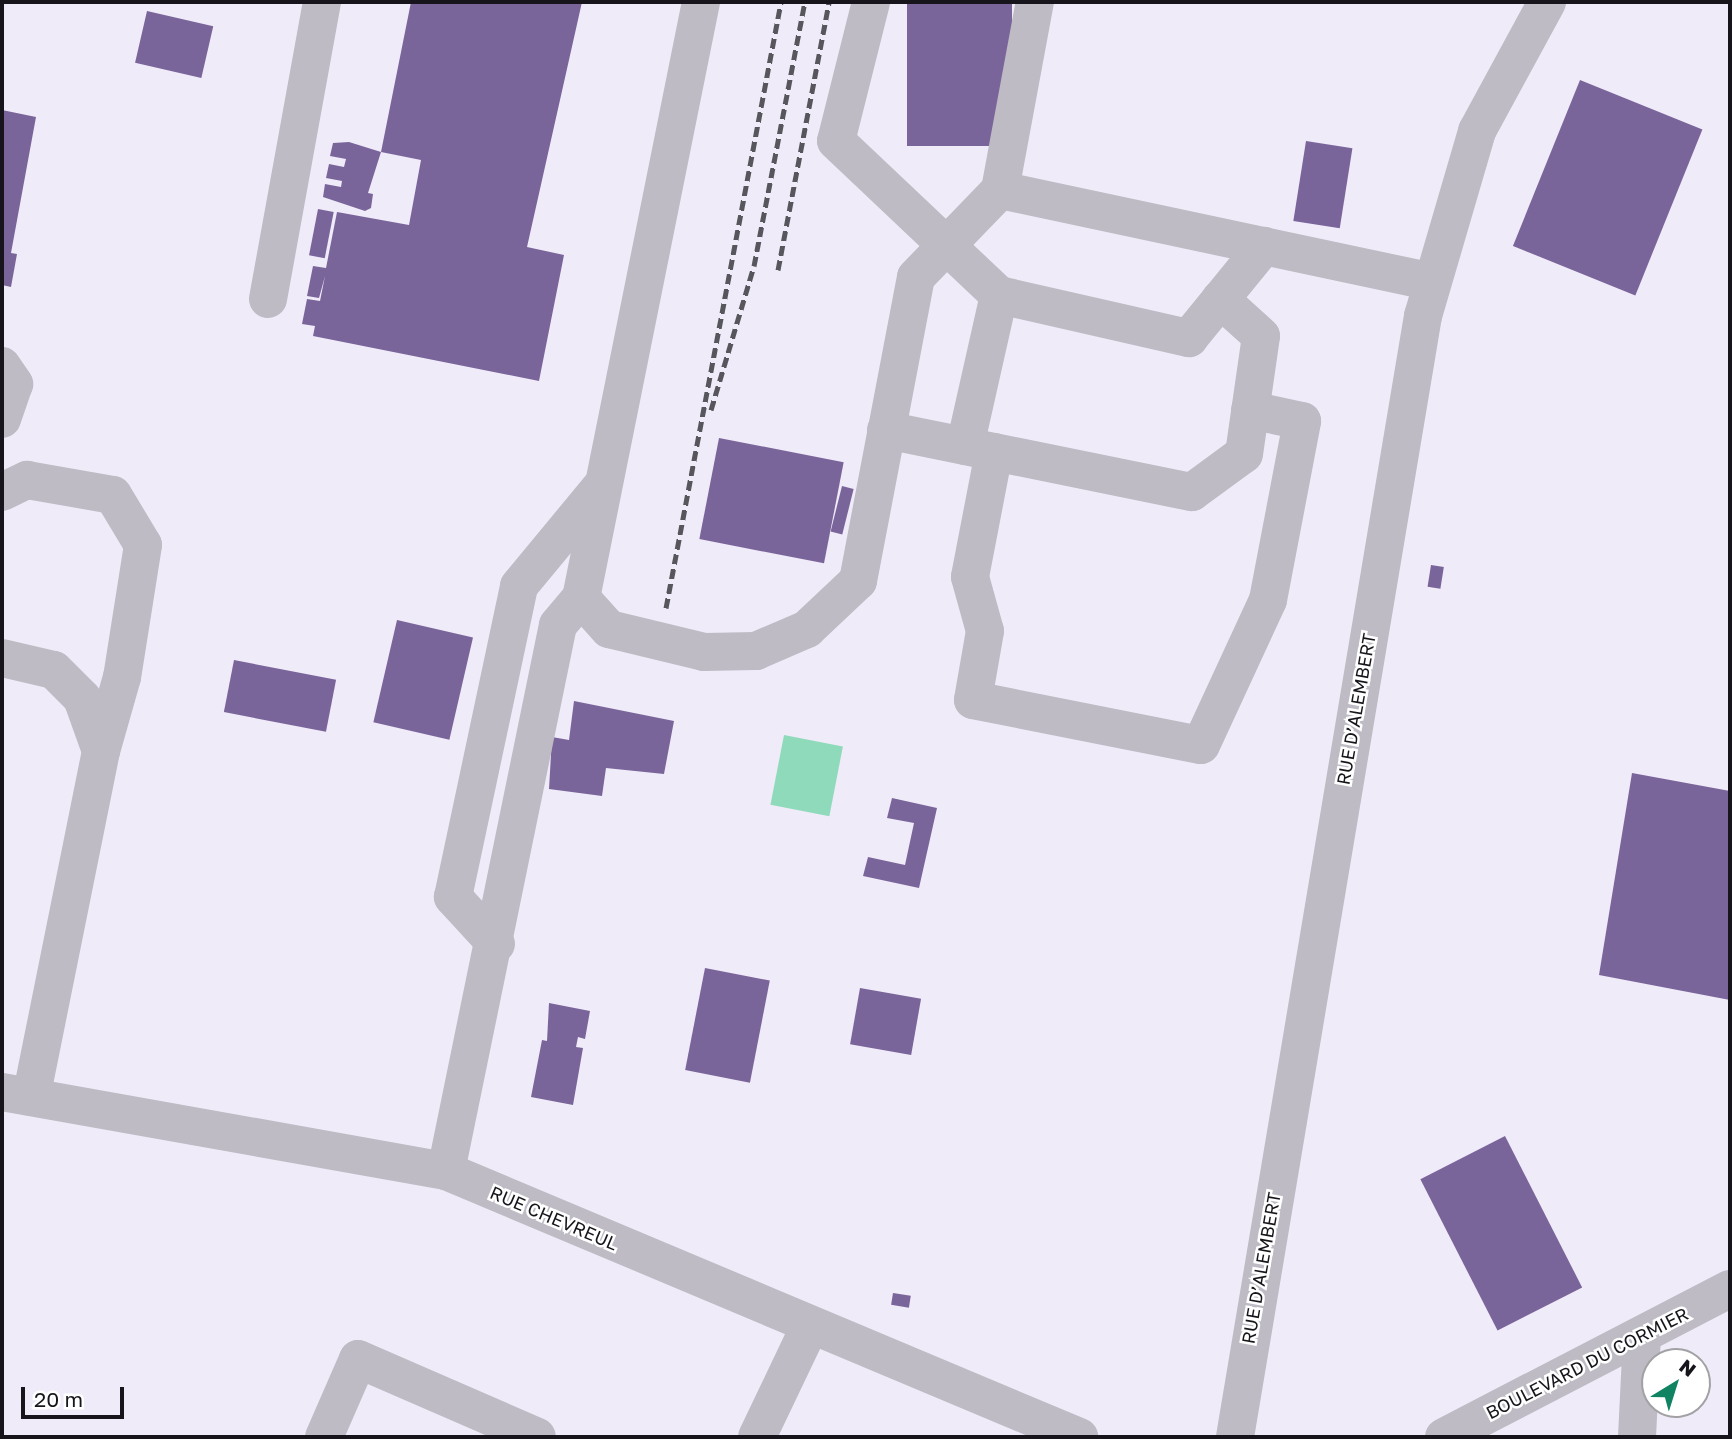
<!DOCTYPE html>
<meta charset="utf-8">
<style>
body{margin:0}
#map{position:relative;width:1732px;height:1439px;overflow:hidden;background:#faf7ff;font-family:"Golos Text",sans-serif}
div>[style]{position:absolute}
.built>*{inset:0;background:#f0ebf9}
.water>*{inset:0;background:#90dabc;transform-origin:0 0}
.building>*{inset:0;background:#7a659b;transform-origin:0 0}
.minor>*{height:38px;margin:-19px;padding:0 19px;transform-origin:19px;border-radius:19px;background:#bebbc4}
.rail>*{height:5px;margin-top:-2.5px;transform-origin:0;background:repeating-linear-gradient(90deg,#58565d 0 10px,transparent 0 15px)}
span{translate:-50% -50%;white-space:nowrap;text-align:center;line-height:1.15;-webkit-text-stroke:5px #fff;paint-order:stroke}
.street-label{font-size:18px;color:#17151b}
.frame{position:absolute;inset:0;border:4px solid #17151b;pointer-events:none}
.north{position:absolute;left:1641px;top:1348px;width:70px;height:70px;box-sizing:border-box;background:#fff;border:2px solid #a2a1a4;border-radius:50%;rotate:38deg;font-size:19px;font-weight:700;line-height:28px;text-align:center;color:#17151b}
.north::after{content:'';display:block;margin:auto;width:24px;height:32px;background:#0f8362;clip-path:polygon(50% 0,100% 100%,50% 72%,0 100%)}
.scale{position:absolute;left:21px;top:1387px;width:103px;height:32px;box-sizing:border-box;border:4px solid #17151b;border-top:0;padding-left:9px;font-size:21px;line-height:24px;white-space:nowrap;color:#17151b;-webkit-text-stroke:5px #fff;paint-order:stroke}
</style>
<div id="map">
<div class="built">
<i style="clip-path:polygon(evenodd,2px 2px,1730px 2px,1730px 1437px,2px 1437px,2px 2px,1655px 1362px,1697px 1362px,1697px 1404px,1655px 1404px,1655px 1362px)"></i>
</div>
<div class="water">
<i style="left:784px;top:735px;width:60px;height:71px;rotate:11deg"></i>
</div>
<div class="building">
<i style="clip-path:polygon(411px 2px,582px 2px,527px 247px,564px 255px,539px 381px,313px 336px,315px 326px,302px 324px,307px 299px,320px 301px,325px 276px,319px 298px,307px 296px,313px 266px,326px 268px,337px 212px,409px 225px,421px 160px,381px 152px)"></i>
<i style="left:907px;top:2px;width:105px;height:144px"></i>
<i style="left:147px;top:11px;width:68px;height:53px;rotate:13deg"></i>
<i style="left:1580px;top:80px;width:132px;height:179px;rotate:22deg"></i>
<i style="clip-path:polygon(2px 110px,36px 117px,11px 253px,17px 254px,11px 287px,2px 285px)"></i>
<i style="left:1306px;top:141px;width:47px;height:81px;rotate:9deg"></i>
<i style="clip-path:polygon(349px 142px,381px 152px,368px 193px,373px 194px,371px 208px,365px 211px,323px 197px,325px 184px,341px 187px,342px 181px,326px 178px,329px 164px,344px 167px,346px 159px,330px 156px,333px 143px)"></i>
<i style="left:318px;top:209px;width:16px;height:47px;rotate:11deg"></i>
<i style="left:719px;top:438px;width:127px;height:103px;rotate:11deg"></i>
<i style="left:842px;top:486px;width:12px;height:47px;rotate:14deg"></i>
<i style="left:1431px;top:565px;width:13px;height:22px;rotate:9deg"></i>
<i style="left:397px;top:620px;width:78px;height:105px;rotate:13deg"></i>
<i style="left:234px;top:660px;width:104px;height:53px;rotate:11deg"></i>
<i style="clip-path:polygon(574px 701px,674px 721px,664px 774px,606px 768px,602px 796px,549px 789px,552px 737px,569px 740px)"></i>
<i style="clip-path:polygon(1632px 773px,1730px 791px,1730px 1000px,1599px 975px)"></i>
<i style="clip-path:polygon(892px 798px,937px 808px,919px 888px,863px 876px,868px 857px,905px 865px,914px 823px,887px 818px)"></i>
<i style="left:705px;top:968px;width:66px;height:104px;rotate:11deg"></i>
<i style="left:860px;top:988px;width:62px;height:57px;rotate:10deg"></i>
<i style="clip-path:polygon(549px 1003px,590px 1011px,585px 1039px,578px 1037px,576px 1047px,583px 1048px,573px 1105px,531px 1097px,542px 1040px,547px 1041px)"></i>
<i style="left:1505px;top:1136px;width:170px;height:95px;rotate:63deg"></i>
<i style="left:893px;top:1293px;width:18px;height:12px;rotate:9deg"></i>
</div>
<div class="minor">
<i style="left:701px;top:2px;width:608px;rotate:101.38deg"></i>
<i style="left:581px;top:598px;width:42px;rotate:47.9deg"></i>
<i style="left:609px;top:629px;width:98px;rotate:13.6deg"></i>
<i style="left:704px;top:652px;width:52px;rotate:-1.1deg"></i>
<i style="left:756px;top:651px;width:56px;rotate:-23.3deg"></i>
<i style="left:807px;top:629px;width:70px;rotate:-43.3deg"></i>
<i style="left:858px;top:581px;width:309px;rotate:-79.2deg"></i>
<i style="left:916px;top:277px;width:121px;rotate:-46deg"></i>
<i style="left:1000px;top:190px;width:441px;rotate:12deg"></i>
<i style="left:871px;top:2px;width:143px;rotate:104.1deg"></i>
<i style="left:836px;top:141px;width:224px;rotate:43.4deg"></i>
<i style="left:999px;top:295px;width:195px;rotate:12.8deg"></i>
<i style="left:1189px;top:338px;width:119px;rotate:-50.8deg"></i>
<i style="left:1000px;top:190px;width:191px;rotate:-79.5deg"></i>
<i style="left:268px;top:299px;width:302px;rotate:-79.7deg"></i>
<i style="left:2px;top:366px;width:22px;rotate:56deg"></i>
<i style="left:14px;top:384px;width:37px;rotate:109deg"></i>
<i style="left:886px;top:430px;width:312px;rotate:11.5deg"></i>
<i style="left:1192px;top:492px;width:64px;rotate:-36.2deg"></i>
<i style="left:1244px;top:454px;width:119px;rotate:-81.8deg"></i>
<i style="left:1261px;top:336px;width:55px;rotate:-137.9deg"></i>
<i style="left:965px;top:446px;width:155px;rotate:-77.3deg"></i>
<i style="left:994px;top:452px;width:127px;rotate:100.9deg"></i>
<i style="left:970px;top:577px;width:56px;rotate:74.5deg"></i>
<i style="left:985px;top:631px;width:70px;rotate:99.9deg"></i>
<i style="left:973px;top:700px;width:232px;rotate:11.2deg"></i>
<i style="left:1201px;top:745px;width:160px;rotate:-65.2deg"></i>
<i style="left:1268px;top:600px;width:182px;rotate:-79.2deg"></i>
<i style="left:1302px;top:421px;width:53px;rotate:-168.1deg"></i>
<i style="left:2px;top:492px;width:28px;rotate:-26deg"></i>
<i style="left:27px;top:480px;width:87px;rotate:9.9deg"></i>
<i style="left:113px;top:495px;width:58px;rotate:59deg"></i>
<i style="left:143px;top:545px;width:134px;rotate:99deg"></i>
<i style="left:122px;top:677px;width:77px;rotate:105.8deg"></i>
<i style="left:101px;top:751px;width:353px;rotate:101.4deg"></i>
<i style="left:2px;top:658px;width:53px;rotate:13deg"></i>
<i style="left:54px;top:670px;width:40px;rotate:45deg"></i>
<i style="left:82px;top:698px;width:56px;rotate:70.3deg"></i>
<i style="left:496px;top:944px;width:64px;rotate:-132.5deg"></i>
<i style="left:453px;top:897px;width:318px;rotate:-78deg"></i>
<i style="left:519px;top:586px;width:127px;rotate:-50.4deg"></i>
<i style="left:2px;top:1092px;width:451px;rotate:10.1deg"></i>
<i style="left:446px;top:1171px;width:687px;rotate:22.79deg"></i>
<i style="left:446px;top:1171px;width:557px;rotate:-78.41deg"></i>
<i style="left:558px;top:625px;width:35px;rotate:-50deg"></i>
<i style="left:324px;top:1437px;width:85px;rotate:-66.4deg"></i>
<i style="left:358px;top:1359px;width:195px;rotate:23.5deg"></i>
<i style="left:757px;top:1437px;width:121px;rotate:-64.5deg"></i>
<i style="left:1235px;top:1437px;width:1137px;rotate:-80.48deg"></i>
<i style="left:1423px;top:316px;width:193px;rotate:-73.7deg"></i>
<i style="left:1477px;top:131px;width:147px;rotate:-61.5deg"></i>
<i style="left:1444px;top:1437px;width:322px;rotate:-27.4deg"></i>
<i style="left:1637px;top:1437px;width:102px;rotate:-87.2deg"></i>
</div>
<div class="rail">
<i style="left:778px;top:270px;width:273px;rotate:-79.2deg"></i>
<i style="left:711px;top:410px;width:150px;rotate:-73.4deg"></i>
<i style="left:754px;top:266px;width:269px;rotate:-79.1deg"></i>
<i style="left:666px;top:608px;width:617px;rotate:-79.25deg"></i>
</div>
<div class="street-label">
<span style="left:1356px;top:709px;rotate:-80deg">RUE D’ALEMBERT</span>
<span style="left:554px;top:1218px;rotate:23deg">RUE CHEVREUL</span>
<span style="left:1261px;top:1268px;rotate:-80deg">RUE D’ALEMBERT</span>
<span style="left:1587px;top:1363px;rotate:-27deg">BOULEVARD DU CORMIER</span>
</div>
<div class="frame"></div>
<div class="north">N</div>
<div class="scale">20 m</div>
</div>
